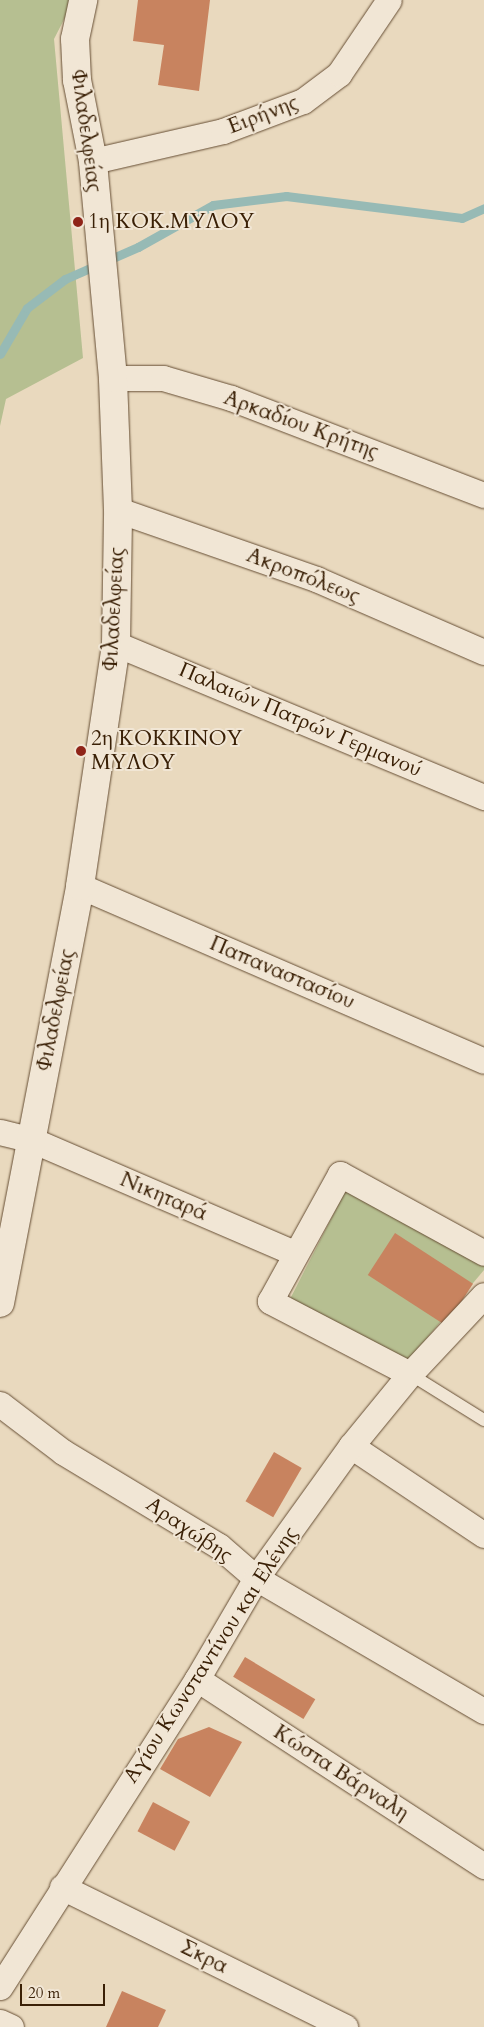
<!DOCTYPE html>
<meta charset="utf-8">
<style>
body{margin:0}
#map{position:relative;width:484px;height:2027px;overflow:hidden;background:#e9d9be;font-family:Cardo,serif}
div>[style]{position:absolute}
.green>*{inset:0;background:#b6bf91}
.stream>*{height:9px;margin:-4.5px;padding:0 4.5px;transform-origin:4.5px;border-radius:4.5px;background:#97bab5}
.building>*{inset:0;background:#c8835f;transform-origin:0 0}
.roads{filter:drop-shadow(0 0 1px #664e34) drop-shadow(0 0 1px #664e34)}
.service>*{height:12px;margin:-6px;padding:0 6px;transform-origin:6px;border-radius:6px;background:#f1e6d5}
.minor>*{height:25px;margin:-12.5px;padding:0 12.5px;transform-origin:12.5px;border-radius:12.5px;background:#f1e6d5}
.secondary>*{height:28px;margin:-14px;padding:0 14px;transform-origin:14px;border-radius:14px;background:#f1e6d5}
.dots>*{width:14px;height:14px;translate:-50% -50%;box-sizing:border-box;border:2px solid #f1e6d5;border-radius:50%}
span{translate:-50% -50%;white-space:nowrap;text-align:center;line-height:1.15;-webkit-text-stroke:4px #f1e6d5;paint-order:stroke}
.street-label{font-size:21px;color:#3a2006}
.poi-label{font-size:21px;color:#3a2006}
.left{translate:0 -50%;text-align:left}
.scale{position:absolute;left:20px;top:1984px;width:85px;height:22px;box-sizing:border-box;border:2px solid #3a2006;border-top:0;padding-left:6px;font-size:15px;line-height:18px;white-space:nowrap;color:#3a2006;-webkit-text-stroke:4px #f1e6d5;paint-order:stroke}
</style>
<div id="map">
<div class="green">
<i style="clip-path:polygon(0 0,74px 0,54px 39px,83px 358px,6px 399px,0 426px)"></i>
<i style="clip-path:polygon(354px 1174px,484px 1244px,484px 1270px,407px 1362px,289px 1301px)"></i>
</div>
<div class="stream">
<i style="left:0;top:354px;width:53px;rotate:-59.6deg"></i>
<i style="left:27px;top:308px;width:48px;rotate:-37.3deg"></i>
<i style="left:65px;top:279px;width:80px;rotate:-23.7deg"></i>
<i style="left:138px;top:247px;width:86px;rotate:-29.2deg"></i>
<i style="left:213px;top:205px;width:74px;rotate:-7deg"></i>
<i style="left:286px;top:196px;width:177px;rotate:7.1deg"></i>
<i style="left:462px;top:218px;width:24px;rotate:-24deg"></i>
</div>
<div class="building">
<i style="clip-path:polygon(138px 0,210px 0,199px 91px,158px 85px,164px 45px,133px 41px)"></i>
<i style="left:395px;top:1233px;width:93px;height:50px;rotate:33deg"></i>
<i style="left:274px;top:1452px;width:32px;height:57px;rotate:30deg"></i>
<i style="left:245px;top:1657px;width:82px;height:23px;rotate:31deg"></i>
<i style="clip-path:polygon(209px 1727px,242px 1742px,210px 1797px,160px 1769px,178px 1739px)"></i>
<i style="left:153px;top:1802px;width:42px;height:33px;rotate:28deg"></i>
<i style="clip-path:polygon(122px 1991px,166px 2010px,158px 2027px,106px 2027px)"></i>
</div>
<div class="roads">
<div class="service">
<i style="left:410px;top:1374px;width:87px;rotate:31.9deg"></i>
</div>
<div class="minor">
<i style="left:93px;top:161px;width:133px;rotate:-13deg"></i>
<i style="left:223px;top:131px;width:85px;rotate:-20.6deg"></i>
<i style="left:303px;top:101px;width:45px;rotate:-36.9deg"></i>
<i style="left:339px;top:74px;width:89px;rotate:-56deg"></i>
<i style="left:113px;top:378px;width:50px"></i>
<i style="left:163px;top:378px;width:71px;rotate:16.4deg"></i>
<i style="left:231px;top:398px;width:271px;rotate:21deg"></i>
<i style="left:118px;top:510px;width:210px;rotate:19.2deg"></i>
<i style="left:316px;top:579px;width:183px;rotate:23.5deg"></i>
<i style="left:116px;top:644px;width:399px;rotate:22.6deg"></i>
<i style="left:80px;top:886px;width:440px;rotate:23.4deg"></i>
<i style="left:0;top:1132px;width:33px;rotate:14deg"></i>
<i style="left:32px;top:1140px;width:286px;rotate:23.3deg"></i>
<i style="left:410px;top:1374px;width:158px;rotate:-152.5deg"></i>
<i style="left:270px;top:1301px;width:145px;rotate:-61.1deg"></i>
<i style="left:340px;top:1174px;width:164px;rotate:28.7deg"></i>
<i style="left:0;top:1404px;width:79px;rotate:37.3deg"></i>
<i style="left:63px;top:1452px;width:182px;rotate:31.1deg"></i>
<i style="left:219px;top:1546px;width:49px;rotate:40.9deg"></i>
<i style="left:256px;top:1578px;width:264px;rotate:30.3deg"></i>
<i style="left:351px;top:1446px;width:160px;rotate:33.8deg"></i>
<i style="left:197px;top:1679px;width:343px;rotate:33.1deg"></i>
<i style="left:62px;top:1887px;width:316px;rotate:26.3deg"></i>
<i style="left:0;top:1987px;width:366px;rotate:-57.4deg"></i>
<i style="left:197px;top:1679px;width:117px;rotate:-59.7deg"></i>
<i style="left:256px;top:1578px;width:163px;rotate:-54.3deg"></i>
<i style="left:351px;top:1446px;width:93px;rotate:-50.7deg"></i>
<i style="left:410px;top:1374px;width:108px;rotate:-46.9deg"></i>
<i style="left:0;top:2022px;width:12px;rotate:24deg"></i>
</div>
<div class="secondary">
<i style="left:0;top:1303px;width:425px;rotate:-79.1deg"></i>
<i style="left:80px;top:886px;width:245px;rotate:-81.5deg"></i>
<i style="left:116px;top:644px;width:134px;rotate:-89.1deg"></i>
<i style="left:118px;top:510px;width:132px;rotate:-92.2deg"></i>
<i style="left:113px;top:378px;width:218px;rotate:-95.3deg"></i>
<i style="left:93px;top:161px;width:83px;rotate:-101.2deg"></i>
<i style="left:77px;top:80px;width:41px;rotate:-92.8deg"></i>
<i style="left:75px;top:39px;width:40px;rotate:-78deg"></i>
</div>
</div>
<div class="dots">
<i style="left:78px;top:222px;background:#8f2418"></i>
<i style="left:81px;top:751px;background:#8f2418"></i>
</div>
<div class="street-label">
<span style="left:263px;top:115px;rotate:-21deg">Ειρήνης</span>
<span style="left:86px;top:131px;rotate:82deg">Φιλαδελφείας</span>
<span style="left:301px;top:425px;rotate:20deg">Αρκαδίου Κρήτης</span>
<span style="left:303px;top:576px;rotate:21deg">Ακροπόλεως</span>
<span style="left:114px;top:609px;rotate:-87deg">Φιλαδελφείας</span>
<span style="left:300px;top:720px;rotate:23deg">Παλαιών Πατρών Γερμανού</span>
<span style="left:282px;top:973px;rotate:23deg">Παπαναστασίου</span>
<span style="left:56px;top:1010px;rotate:-79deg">Φιλαδελφείας</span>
<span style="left:164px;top:1197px;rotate:23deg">Νικηταρά</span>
<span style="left:189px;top:1530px;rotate:34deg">Αραχώβης</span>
<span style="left:211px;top:1655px;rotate:-57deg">Αγίου Κωνσταντίνου και Ελένης</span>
<span style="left:341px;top:1773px;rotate:33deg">Κώστα Βάρναλη</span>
<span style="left:204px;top:1957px;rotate:26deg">Σκρα</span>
</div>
<div class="poi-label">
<span class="left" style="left:88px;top:222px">1η ΚΟΚ.ΜΥΛΟΥ</span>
<span class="left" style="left:91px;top:751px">2η ΚΟΚΚΙΝΟΥ<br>ΜΥΛΟΥ</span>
</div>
<div class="scale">20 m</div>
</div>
